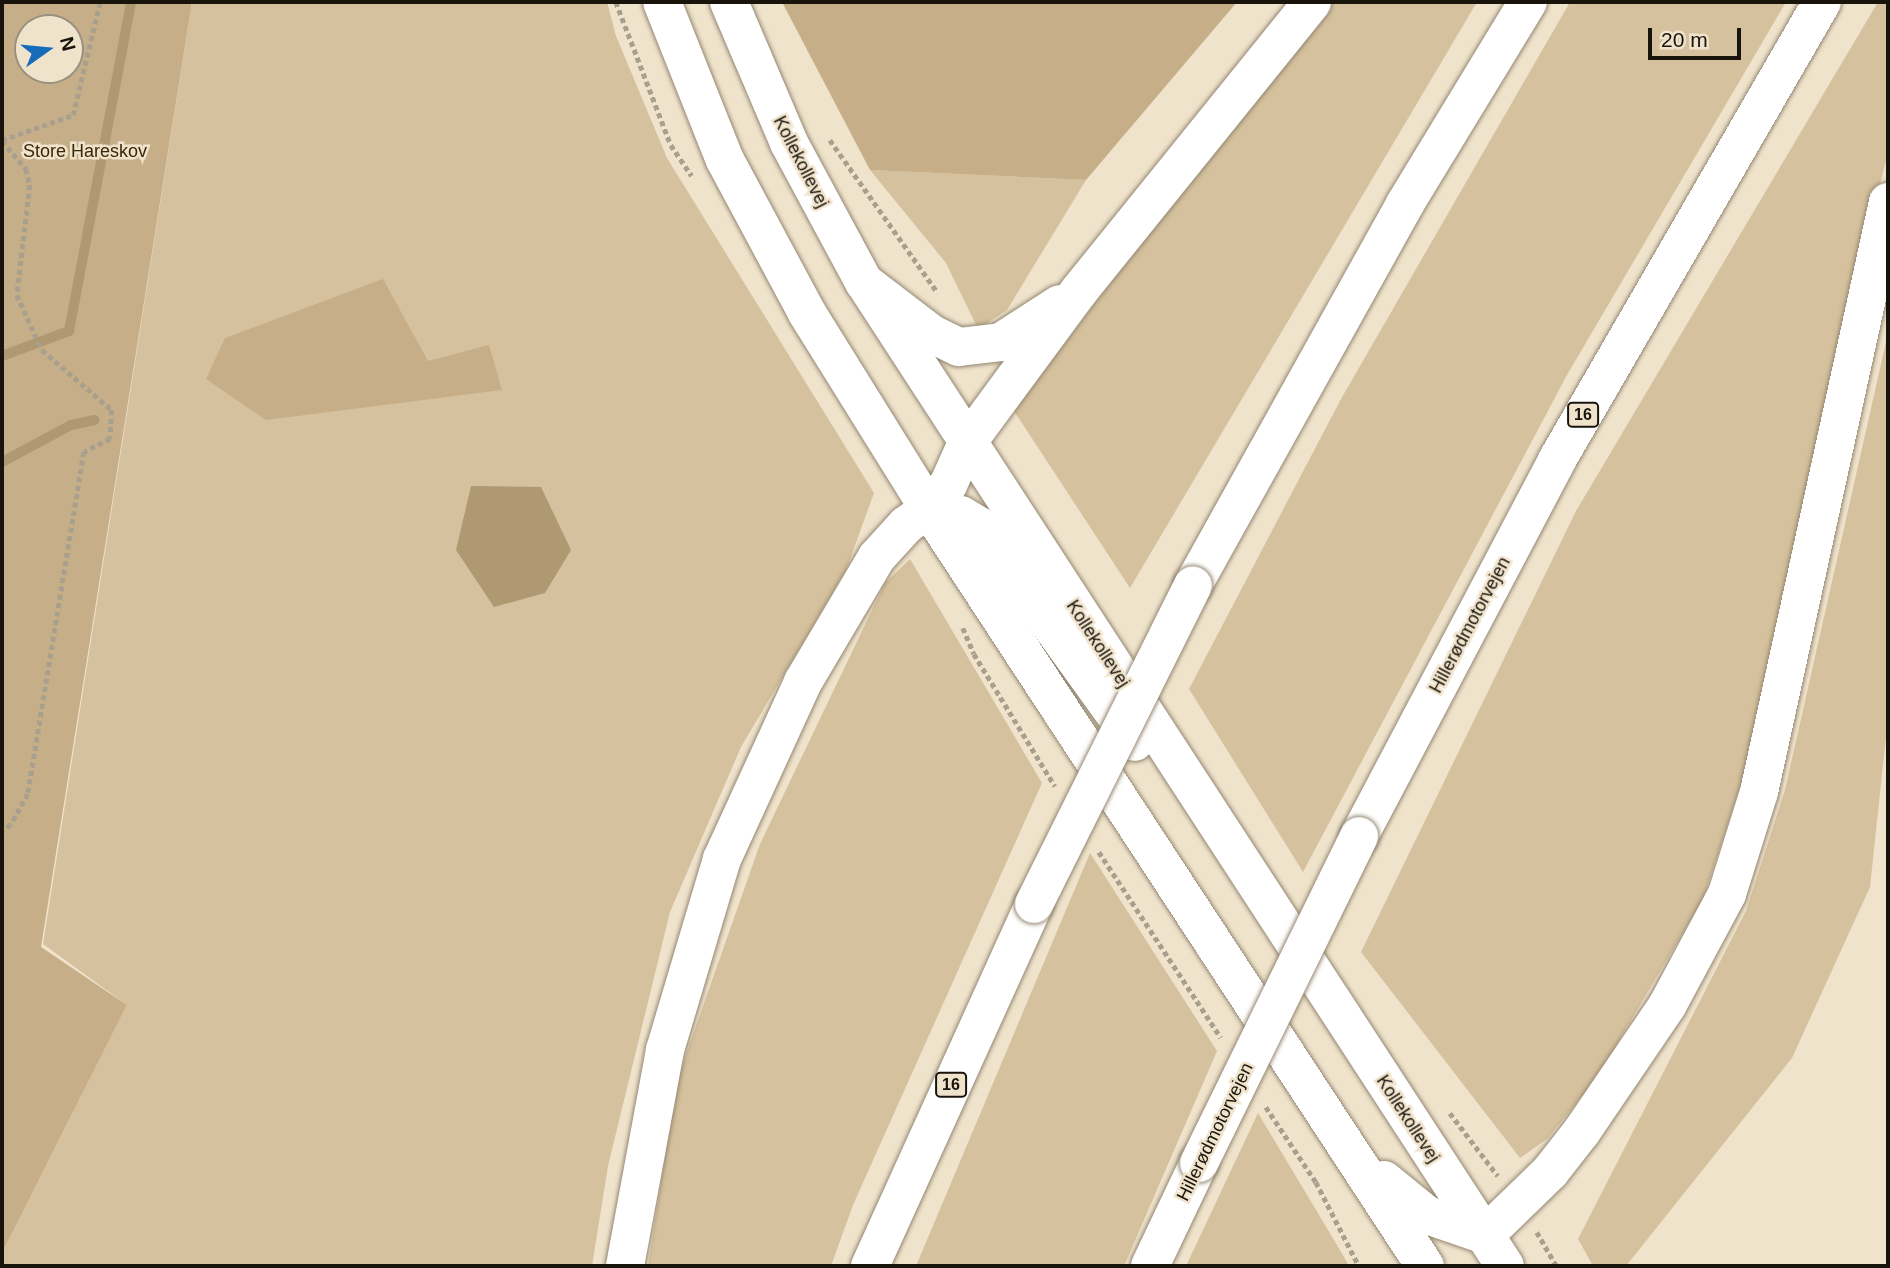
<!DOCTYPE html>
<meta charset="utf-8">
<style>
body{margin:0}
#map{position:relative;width:1890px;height:1268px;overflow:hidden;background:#f0e3cc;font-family:Helvetica,sans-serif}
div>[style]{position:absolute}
.green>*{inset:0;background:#d5c19d}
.forest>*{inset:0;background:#c6af88}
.water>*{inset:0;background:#af9973}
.stream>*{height:10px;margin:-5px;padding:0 5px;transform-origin:5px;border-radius:5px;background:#af9973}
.path>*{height:4.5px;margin-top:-2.25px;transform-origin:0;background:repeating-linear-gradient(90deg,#a99f8d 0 5px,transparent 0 8.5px)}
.roads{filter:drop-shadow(0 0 2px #948772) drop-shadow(0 0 2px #948772)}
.tertiary>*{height:38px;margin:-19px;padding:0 19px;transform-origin:19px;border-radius:19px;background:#fff}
.motorway>*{height:38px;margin:-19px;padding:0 19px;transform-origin:19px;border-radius:19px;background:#fff}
.bridges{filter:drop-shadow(0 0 2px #948772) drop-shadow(0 0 2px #948772)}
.motorway-bridge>*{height:38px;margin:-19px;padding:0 19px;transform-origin:19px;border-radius:19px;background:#fff}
span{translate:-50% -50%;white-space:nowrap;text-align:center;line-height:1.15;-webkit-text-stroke:5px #f0e3cc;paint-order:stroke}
.shield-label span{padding:2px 5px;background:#f0e3cc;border:2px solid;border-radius:5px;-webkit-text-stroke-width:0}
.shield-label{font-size:16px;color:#18140c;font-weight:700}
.park-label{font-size:18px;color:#3a2908}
.street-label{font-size:18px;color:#18140c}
.frame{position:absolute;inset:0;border:4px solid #18140c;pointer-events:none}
.north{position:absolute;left:14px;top:14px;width:70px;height:70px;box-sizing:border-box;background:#f0e3cc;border:2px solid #9a907f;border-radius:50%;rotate:75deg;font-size:19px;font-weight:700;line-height:28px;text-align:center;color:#18140c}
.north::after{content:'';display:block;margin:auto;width:24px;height:32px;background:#176cba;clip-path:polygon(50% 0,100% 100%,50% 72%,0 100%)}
.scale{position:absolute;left:1648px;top:28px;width:93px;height:32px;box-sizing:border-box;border:4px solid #18140c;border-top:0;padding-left:9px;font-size:21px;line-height:24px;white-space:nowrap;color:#18140c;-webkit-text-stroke:5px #f0e3cc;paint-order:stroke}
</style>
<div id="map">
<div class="green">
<i style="clip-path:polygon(192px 2px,607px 2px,616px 36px,667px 158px,874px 493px,846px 570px,741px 747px,670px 912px,608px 1166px,592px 1266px,2px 1266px,2px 1253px,127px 1005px,43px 944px)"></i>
<i style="clip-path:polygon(1321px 2px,1477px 2px,1130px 588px,1014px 411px)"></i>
<i style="clip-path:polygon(1570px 2px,1786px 2px,1567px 375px,1303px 872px,1189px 689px,1341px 399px)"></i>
<i style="clip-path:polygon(1878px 2px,1888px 2px,1888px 153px,1832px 372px,1747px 766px,1703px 899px,1596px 1079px,1547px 1139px,1520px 1158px,1361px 952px,1576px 511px)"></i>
<i style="clip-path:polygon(870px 170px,1086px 180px,1007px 310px,978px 329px,946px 263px)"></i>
<i style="clip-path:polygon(1888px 333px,1888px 718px,1870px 887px,1792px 1058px,1626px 1266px,1593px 1266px,1578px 1239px,1746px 911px,1785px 790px)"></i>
<i style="clip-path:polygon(910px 559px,1042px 783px,853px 1205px,831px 1266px,648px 1266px,677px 1080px,760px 844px,885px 583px)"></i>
<i style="clip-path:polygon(1090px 853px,1217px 1051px,1124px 1266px,916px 1266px)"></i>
<i style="clip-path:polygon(1258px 1113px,1340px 1250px,1349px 1266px,1186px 1266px)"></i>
</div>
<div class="forest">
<i style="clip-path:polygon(evenodd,2px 2px,192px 2px,41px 947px,127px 1005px,2px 1253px,2px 2px,28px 28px,70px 28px,70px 70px,28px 70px,28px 28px)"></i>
<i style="clip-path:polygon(782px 2px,1237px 2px,1086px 180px,870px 170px)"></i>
<i style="clip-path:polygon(383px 279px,428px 361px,489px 345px,502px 390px,266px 420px,206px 379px,225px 338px)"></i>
</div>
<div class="water">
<i style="clip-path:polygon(471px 486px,541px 487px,571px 550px,545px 593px,494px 607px,456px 550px)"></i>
</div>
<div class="stream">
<i style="left:2px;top:356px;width:72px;rotate:-20.5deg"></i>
<i style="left:69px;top:331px;width:335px;rotate:-79.3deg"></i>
<i style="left:2px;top:462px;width:78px;rotate:-28.2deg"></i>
<i style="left:71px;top:425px;width:24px;rotate:-12deg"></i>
</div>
<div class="path">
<i style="left:616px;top:2px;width:153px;rotate:69deg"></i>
<i style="left:671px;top:145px;width:37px;rotate:56deg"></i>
<i style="left:2px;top:140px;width:75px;rotate:-19.4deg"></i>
<i style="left:73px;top:115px;width:116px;rotate:-76.6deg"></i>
<i style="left:830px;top:140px;width:187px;rotate:54.8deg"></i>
<i style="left:2px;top:141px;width:37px;rotate:49deg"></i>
<i style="left:26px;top:169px;width:16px;rotate:76deg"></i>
<i style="left:30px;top:185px;width:111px;rotate:96.7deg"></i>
<i style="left:17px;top:295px;width:60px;rotate:65.6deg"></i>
<i style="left:42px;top:350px;width:92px;rotate:40.6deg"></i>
<i style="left:112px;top:410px;width:29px;rotate:94deg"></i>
<i style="left:110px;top:439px;width:29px;rotate:153deg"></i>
<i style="left:84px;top:452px;width:347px;rotate:99.3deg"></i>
<i style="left:28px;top:794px;width:35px;rotate:119deg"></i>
<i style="left:11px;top:825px;width:11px;rotate:146deg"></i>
<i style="left:963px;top:628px;width:28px;rotate:67deg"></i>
<i style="left:974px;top:654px;width:155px;rotate:58.5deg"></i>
<i style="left:1099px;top:852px;width:222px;rotate:56.7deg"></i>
<i style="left:1266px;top:1107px;width:90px;rotate:56.3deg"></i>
<i style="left:1316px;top:1182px;width:94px;rotate:62.9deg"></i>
<i style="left:1450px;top:1113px;width:79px;rotate:52.7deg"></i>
<i style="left:1537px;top:1232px;width:39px;rotate:60deg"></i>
</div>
<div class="roads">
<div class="tertiary">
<i style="left:662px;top:2px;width:170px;rotate:68.3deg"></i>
<i style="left:725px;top:160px;width:174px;rotate:61.8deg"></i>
<i style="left:807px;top:313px;width:231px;rotate:58.1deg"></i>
<i style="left:929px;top:509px;width:905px;rotate:56.77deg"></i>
<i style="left:729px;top:2px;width:153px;rotate:66.9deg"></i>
<i style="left:789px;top:143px;width:158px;rotate:61.7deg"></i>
<i style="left:864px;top:282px;width:1174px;rotate:56.92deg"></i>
<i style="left:929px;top:509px;width:33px;rotate:11deg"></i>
<i style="left:961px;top:515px;width:21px;rotate:31deg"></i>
<i style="left:979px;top:526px;width:266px;rotate:54.2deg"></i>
<i style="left:929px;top:509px;width:31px;rotate:-52deg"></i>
<i style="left:948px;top:485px;width:46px;rotate:-65.7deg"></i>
<i style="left:1384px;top:1180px;width:55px;rotate:39.1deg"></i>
<i style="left:1427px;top:1215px;width:61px;rotate:19deg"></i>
</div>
<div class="motorway">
<i style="left:864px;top:282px;width:86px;rotate:37.4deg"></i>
<i style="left:932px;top:334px;width:30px;rotate:26deg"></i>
<i style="left:959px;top:347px;width:42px;rotate:-6.8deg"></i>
<i style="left:1001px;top:342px;width:70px;rotate:-32.8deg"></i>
<i style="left:967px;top:443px;width:189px;rotate:-53.6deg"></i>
<i style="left:1079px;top:291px;width:371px;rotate:-51.1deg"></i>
<i style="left:1193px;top:585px;width:436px;rotate:-60.9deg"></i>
<i style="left:1405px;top:204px;width:237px;rotate:-58.7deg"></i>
<i style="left:1359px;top:836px;width:425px;rotate:-62.2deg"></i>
<i style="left:1557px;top:460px;width:529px;rotate:-59.95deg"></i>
<i style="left:1485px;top:1235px;width:91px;rotate:-44.1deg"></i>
<i style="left:1550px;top:1172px;width:52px;rotate:-52deg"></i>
<i style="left:1582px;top:1131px;width:151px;rotate:-55.8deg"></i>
<i style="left:1667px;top:1006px;width:127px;rotate:-61.8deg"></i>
<i style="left:1727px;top:894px;width:107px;rotate:-72.6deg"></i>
<i style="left:1759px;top:792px;width:604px;rotate:-77.67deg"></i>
<i style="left:625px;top:1266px;width:220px;rotate:-79.5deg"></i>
<i style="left:665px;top:1050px;width:199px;rotate:-73.4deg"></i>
<i style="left:722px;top:859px;width:195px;rotate:-65.4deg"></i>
<i style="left:803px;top:682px;width:145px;rotate:-59.4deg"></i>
<i style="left:877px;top:557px;width:43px;rotate:-47.8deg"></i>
<i style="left:906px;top:525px;width:28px;rotate:-35deg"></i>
<i style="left:870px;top:1266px;width:397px;rotate:-65.6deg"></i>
<i style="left:1150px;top:1266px;width:114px;rotate:-64.6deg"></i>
</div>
</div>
<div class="bridges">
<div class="motorway-bridge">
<i style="left:1034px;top:904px;width:356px;rotate:-63.5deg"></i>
<i style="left:1199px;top:1163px;width:364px;rotate:-63.9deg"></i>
</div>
</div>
<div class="shield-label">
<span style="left:1583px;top:415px">16</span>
<span style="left:951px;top:1085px">16</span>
</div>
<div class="park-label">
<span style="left:85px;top:151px">Store Hareskov</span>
</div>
<div class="street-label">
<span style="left:801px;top:162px;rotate:63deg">Kollekollevej</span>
<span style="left:1470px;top:625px;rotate:-62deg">Hillerødmotorvejen</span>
<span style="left:1098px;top:644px;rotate:57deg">Kollekollevej</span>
<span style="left:1408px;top:1119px;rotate:57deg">Kollekollevej</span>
<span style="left:1215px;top:1132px;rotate:-64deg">Hillerødmotorvejen</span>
</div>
<div class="frame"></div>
<div class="north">N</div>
<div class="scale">20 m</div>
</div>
